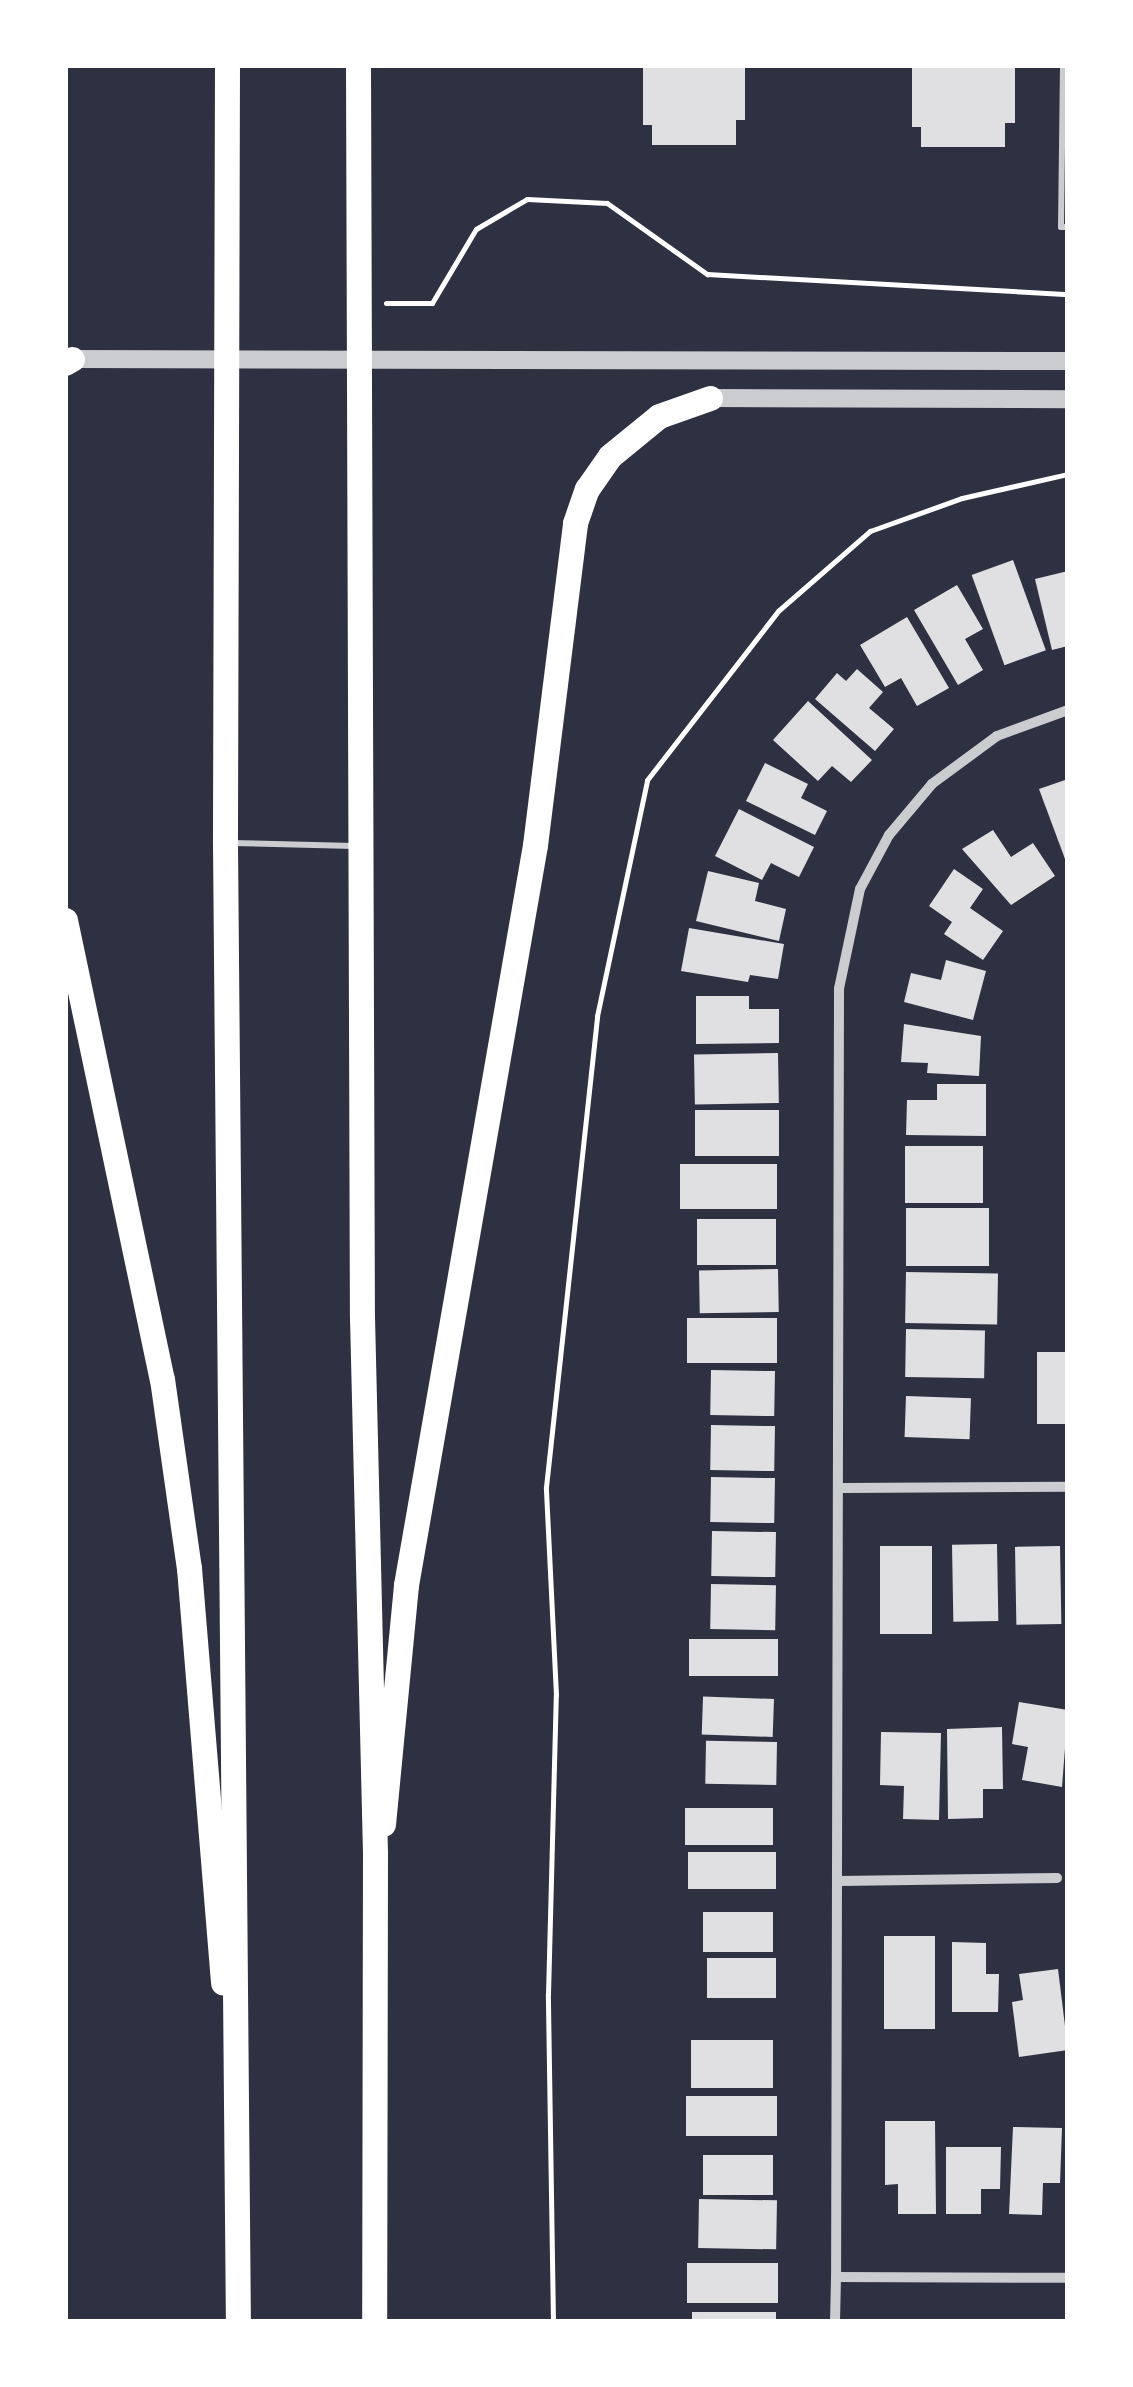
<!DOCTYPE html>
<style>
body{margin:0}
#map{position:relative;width:1133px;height:2387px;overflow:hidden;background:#2d3142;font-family:Bitter,serif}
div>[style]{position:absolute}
.building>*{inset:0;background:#e0e0e3;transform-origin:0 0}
.path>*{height:5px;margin:-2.5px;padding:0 2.5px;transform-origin:2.5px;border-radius:2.5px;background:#fff}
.service>*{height:6px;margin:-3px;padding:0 3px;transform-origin:3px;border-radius:3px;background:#caccd0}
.minor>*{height:10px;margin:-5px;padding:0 5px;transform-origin:5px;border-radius:5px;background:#caccd0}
.tertiary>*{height:18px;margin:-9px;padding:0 9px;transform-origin:9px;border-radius:9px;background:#caccd0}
.motorway>*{height:25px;margin:-12.5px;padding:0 12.5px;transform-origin:12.5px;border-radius:12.5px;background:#fff}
span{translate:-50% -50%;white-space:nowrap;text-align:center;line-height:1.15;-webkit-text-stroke:8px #fff;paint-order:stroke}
.frame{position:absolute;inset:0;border:68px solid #fff;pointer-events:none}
</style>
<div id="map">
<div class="building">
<i style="clip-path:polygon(643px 65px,745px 65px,745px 120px,736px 120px,736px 145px,652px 145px,652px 125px,643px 125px)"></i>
<i style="clip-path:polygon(912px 65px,1015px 65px,1015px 123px,1005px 123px,1005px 147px,921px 147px,921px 127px,912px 127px)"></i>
<i style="left:1013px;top:560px;width:96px;height:44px;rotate:70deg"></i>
<i style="clip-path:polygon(1068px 571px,1068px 646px,1052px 650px,1035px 579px)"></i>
<i style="clip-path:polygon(957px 585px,983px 629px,965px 639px,983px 670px,958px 685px,914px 610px)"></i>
<i style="clip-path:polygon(907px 617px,949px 688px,917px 706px,901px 678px,885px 687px,860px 645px)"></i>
<i style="clip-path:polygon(857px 669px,883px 692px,869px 708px,894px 729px,875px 751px,815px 699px,837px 673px,846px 681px)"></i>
<i style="clip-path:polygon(808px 701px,872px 760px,851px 782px,832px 766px,818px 781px,773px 740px)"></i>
<i style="clip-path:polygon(765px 763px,808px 784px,801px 798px,827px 811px,815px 835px,746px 801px)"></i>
<i style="clip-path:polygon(1068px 779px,1068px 867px,1039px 789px)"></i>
<i style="clip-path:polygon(739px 809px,814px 847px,799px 877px,771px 863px,762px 880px,715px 856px)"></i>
<i style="clip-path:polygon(993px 830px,1011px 857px,1033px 843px,1055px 876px,1011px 905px,962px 849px)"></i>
<i style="clip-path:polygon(954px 869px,983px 889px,970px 908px,1003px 931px,983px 960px,944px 934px,952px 922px,929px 906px)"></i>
<i style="clip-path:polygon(708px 871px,759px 883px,755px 901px,786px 909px,779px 941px,696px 921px)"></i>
<i style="clip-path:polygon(689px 928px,784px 944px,778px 979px,750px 975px,748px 982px,681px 971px)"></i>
<i style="clip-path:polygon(946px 960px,986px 971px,973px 1020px,904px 1002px,911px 973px,941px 980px)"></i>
<i style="clip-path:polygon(696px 996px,749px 996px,749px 1009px,779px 1009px,779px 1043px,696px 1044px)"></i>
<i style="clip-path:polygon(904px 1024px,981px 1036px,979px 1076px,927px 1073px,928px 1063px,901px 1062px)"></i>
<i style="left:778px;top:1053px;width:50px;height:84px;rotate:89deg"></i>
<i style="clip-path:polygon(937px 1084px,986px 1084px,986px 1136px,906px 1135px,907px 1100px,937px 1100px)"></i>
<i style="left:779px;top:1110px;width:46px;height:84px;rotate:90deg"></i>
<i style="left:905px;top:1146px;width:78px;height:57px"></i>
<i style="left:680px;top:1164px;width:97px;height:45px"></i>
<i style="left:906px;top:1208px;width:83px;height:58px"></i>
<i style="left:697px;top:1219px;width:79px;height:46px"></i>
<i style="left:778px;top:1269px;width:43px;height:79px;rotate:89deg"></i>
<i style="left:906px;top:1272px;width:92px;height:51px;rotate:1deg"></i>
<i style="left:777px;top:1318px;width:45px;height:90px;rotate:90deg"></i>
<i style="left:906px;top:1329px;width:79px;height:48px;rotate:1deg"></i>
<i style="left:1037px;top:1352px;width:31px;height:72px"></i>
<i style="left:711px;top:1370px;width:64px;height:45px;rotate:1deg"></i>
<i style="left:906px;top:1396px;width:65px;height:41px;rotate:2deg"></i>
<i style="left:711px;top:1425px;width:64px;height:45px;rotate:1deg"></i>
<i style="left:711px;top:1477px;width:64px;height:45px;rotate:1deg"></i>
<i style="left:712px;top:1531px;width:64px;height:45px;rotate:1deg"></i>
<i style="left:997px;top:1544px;width:77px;height:45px;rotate:89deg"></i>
<i style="left:932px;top:1546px;width:88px;height:52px;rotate:90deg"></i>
<i style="left:1060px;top:1546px;width:78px;height:45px;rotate:89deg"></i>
<i style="left:711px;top:1584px;width:65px;height:45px;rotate:1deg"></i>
<i style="left:689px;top:1639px;width:89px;height:37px"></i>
<i style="left:774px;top:1699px;width:38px;height:71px;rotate:92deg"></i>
<i style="clip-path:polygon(1019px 1702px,1068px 1710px,1062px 1787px,1022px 1780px,1028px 1747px,1012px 1744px)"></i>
<i style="clip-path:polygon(1002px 1727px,1003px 1789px,983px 1789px,983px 1818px,948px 1819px,947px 1729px)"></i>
<i style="clip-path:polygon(881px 1732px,941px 1733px,939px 1820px,903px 1819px,904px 1786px,880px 1785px)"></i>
<i style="left:777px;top:1742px;width:43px;height:71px;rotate:91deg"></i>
<i style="left:773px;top:1808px;width:37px;height:88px;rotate:90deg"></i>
<i style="left:776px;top:1852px;width:37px;height:88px;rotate:90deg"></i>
<i style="left:773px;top:1912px;width:40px;height:70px;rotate:90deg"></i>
<i style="left:884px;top:1936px;width:51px;height:93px"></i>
<i style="clip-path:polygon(952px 1942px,986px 1943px,986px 1974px,999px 1974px,998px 2012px,952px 2012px)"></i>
<i style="left:776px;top:1958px;width:40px;height:69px;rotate:90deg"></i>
<i style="clip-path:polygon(1058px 1969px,1068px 2050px,1019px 2057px,1012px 2002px,1023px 2000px,1019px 1974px)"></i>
<i style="left:773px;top:2040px;width:48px;height:82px;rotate:90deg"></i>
<i style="left:777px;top:2096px;width:40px;height:91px;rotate:90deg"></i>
<i style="clip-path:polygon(885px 2121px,935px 2121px,936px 2214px,898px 2214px,898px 2184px,885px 2185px)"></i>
<i style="clip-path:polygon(1013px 2127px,1062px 2128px,1060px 2183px,1043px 2183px,1042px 2215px,1009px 2214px)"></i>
<i style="clip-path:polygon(946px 2147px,1001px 2147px,1000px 2189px,981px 2189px,981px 2214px,946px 2214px)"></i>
<i style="left:703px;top:2155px;width:70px;height:40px"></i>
<i style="left:699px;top:2199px;width:78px;height:49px;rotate:1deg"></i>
<i style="left:778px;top:2263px;width:40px;height:91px;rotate:90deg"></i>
<i style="left:692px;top:2312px;width:84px;height:10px"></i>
</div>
<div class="path">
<i style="left:386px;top:303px;width:46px"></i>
<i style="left:432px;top:303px;width:86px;rotate:-59.3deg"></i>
<i style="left:476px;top:229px;width:59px;rotate:-30.5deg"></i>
<i style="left:527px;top:199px;width:80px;rotate:2.9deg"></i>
<i style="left:607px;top:203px;width:123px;rotate:35.4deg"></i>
<i style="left:707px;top:274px;width:362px;rotate:3.2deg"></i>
<i style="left:553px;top:2322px;width:328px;rotate:-90.9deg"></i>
<i style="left:548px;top:1994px;width:299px;rotate:-88.5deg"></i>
<i style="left:556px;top:1695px;width:208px;rotate:-92.8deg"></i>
<i style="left:546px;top:1487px;width:474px;rotate:-83.8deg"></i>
<i style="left:597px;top:1016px;width:241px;rotate:-78deg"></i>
<i style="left:647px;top:780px;width:214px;rotate:-52.2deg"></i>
<i style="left:778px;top:611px;width:122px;rotate:-41deg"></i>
<i style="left:870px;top:531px;width:98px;rotate:-19.7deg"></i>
<i style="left:962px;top:498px;width:109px;rotate:-12.8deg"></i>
</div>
<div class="service">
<i style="left:1063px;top:65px;width:162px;rotate:90.7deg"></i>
<i style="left:1061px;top:227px;width:7px"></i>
<i style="left:231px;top:843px;width:123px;rotate:1.4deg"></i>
</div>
<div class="minor">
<i style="left:1068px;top:710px;width:76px;rotate:159.9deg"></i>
<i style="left:997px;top:736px;width:81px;rotate:143.6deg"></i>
<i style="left:932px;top:784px;width:67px;rotate:130.1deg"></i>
<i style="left:889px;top:835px;width:61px;rotate:118.2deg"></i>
<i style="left:860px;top:889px;width:102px;rotate:101.9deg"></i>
<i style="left:839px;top:989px;width:1288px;rotate:90.13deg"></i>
<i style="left:836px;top:2277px;width:232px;rotate:0.2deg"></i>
<i style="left:843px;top:1488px;width:225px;rotate:-0.3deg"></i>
<i style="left:839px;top:1881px;width:218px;rotate:-0.8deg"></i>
<i style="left:835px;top:2322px;width:45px;rotate:-88.7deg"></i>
</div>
<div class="tertiary">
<i style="left:72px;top:359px;width:996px;rotate:0.12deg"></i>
<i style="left:710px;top:398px;width:358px;rotate:0.2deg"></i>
</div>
<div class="motorway">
<i style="left:227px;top:65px;width:778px;rotate:90.15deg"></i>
<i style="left:225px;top:843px;width:1479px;rotate:89.5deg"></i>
<i style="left:358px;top:65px;width:1252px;rotate:89.82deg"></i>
<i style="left:362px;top:1317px;width:536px;rotate:88.61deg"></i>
<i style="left:375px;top:1853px;width:469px;rotate:90.1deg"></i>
<i style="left:65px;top:363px;width:8px;rotate:-30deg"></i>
<i style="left:65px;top:920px;width:469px;rotate:78.1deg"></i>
<i style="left:162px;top:1379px;width:191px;rotate:81.9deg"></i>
<i style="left:189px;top:1568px;width:416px;rotate:85.3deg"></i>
<i style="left:383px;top:1824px;width:240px;rotate:-84.5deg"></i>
<i style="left:406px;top:1585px;width:751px;rotate:-80.11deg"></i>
<i style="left:535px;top:845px;width:324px;rotate:-82.9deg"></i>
<i style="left:575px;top:523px;width:36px;rotate:-71deg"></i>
<i style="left:587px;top:489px;width:40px;rotate:-55.1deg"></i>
<i style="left:610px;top:456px;width:63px;rotate:-39.2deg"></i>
<i style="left:659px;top:416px;width:54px;rotate:-19.4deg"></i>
</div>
<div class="frame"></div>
</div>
